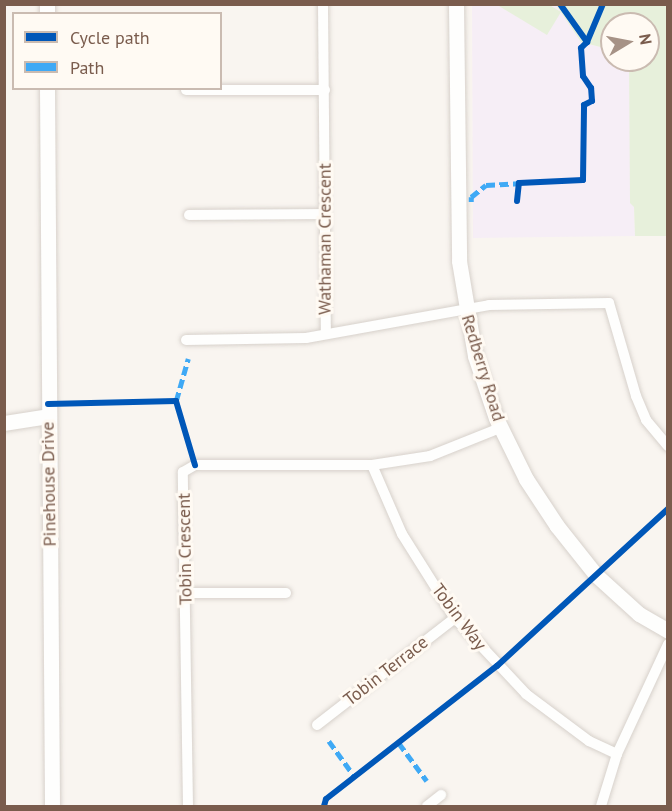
<!DOCTYPE html>
<style>
body{margin:0}
#map{position:relative;width:672px;height:811px;overflow:hidden;background:#f9f5f0;font-family:"PT Sans",sans-serif}
div>[style]{position:absolute}
.education>*{inset:0;background:#f6eef6}
.green>*{inset:0;background:#e7f0db}
.roads{filter:drop-shadow(0 0 2px #d7d1cb) drop-shadow(0 0 2px #d7d1cb)}
.street>*{height:10px;margin:-5px;padding:0 5px;transform-origin:5px;border-radius:5px;background:#fefefd}
.secondary>*{height:15px;margin:-7.5px;padding:0 7.5px;transform-origin:7.5px;border-radius:7.5px;background:#fefefd}
.quiet>*{height:4.5px;margin-top:-2.25px;transform-origin:0;background:repeating-linear-gradient(90deg,#3fa9f5 0 9px,transparent 0 13.5px)}
.cycleway>*{height:6px;margin:-3px;padding:0 3px;transform-origin:3px;border-radius:3px;background:#0057b8}
span{translate:-50% -50%;white-space:nowrap;text-align:center;line-height:1.15;-webkit-text-stroke:6px #fffaf3;paint-order:stroke}
.street-label{font-size:18px;color:#7a5c4d}
.frame{position:absolute;inset:0;border:6px solid #7a5c4d;pointer-events:none}
.legend{position:absolute;left:12px;top:12px;width:210px;height:78px;box-sizing:border-box;background:#fffaf3;border:2px solid #cabbb1;margin:0;padding:8px 10px;list-style:none;font-size:18px;color:#7a5c4d}
.legend li{display:flex;align-items:center;gap:12px;height:30px}
.legend b{width:30px;border:2px solid #cabbb1}
.north{position:absolute;left:600px;top:12px;width:60px;height:60px;box-sizing:border-box;background:#fffaf3;border:2px solid #cabbb1;border-radius:50%;rotate:80deg;font-size:16px;font-weight:700;line-height:24px;text-align:center;color:#7a5c4d}
.north::after{content:'';display:block;margin:auto;width:21px;height:27px;background:#a69286;clip-path:polygon(50% 0,100% 100%,50% 72%,0 100%)}
</style>
<div id="map">
<div class="education">
<i style="clip-path:polygon(472px 5px,556px 5px,581px 42px,612px 50px,612px 60px,629px 60px,635px 236px,473px 238px)"></i>
</div>
<div class="green">
<i style="clip-path:polygon(548px 4px,561px 12px,547px 35px,499px 6px)"></i>
<i style="clip-path:polygon(556px 5px,667px 5px,667px 236px,635px 236px,634px 207px,630px 203px,629px 60px,648px 60px,648px 24px,612px 24px,612px 50px,581px 42px)"></i>
</div>
<div class="roads">
<div class="street">
<i style="left:323px;top:4px;width:329px;rotate:89.5deg"></i>
<i style="left:186px;top:90px;width:139px"></i>
<i style="left:189px;top:215px;width:136px;rotate:-0.4deg"></i>
<i style="left:186px;top:340px;width:120px;rotate:-1deg"></i>
<i style="left:306px;top:338px;width:186px;rotate:-10.2deg"></i>
<i style="left:489px;top:305px;width:120px;rotate:-1deg"></i>
<i style="left:609px;top:303px;width:97px;rotate:73.8deg"></i>
<i style="left:636px;top:396px;width:26px;rotate:67deg"></i>
<i style="left:646px;top:420px;width:34px;rotate:50deg"></i>
<i style="left:372px;top:465px;width:75px;rotate:66.5deg"></i>
<i style="left:402px;top:534px;width:99px;rotate:57.8deg"></i>
<i style="left:455px;top:618px;width:104px;rotate:46.9deg"></i>
<i style="left:526px;top:694px;width:79px;rotate:36.7deg"></i>
<i style="left:589px;top:741px;width:31px;rotate:25deg"></i>
<i style="left:186px;top:593px;width:100px"></i>
<i style="left:317px;top:725px;width:175px;rotate:-37.8deg"></i>
<i style="left:188px;top:806px;width:334px;rotate:-90.9deg"></i>
<i style="left:183px;top:472px;width:14px;rotate:-30deg"></i>
<i style="left:195px;top:465px;width:177px"></i>
<i style="left:372px;top:465px;width:59px;rotate:-8.8deg"></i>
<i style="left:430px;top:456px;width:75px;rotate:-21.8deg"></i>
<i style="left:427px;top:806px;width:18px;rotate:-38deg"></i>
<i style="left:601px;top:806px;width:54px;rotate:-72.9deg"></i>
<i style="left:617px;top:754px;width:121px;rotate:-65.1deg"></i>
</div>
<div class="secondary">
<i style="left:47px;top:4px;width:10px;rotate:90deg"></i>
<i style="left:456px;top:4px;width:257px;rotate:89.3deg"></i>
<i style="left:459px;top:261px;width:96px;rotate:80.4deg"></i>
<i style="left:475px;top:356px;width:65px;rotate:71.3deg"></i>
<i style="left:496px;top:418px;width:68px;rotate:63.8deg"></i>
<i style="left:526px;top:479px;width:56px;rotate:56.6deg"></i>
<i style="left:557px;top:526px;width:63px;rotate:51.5deg"></i>
<i style="left:596px;top:575px;width:58px;rotate:42.2deg"></i>
<i style="left:639px;top:614px;width:34px;rotate:30deg"></i>
<i style="left:47px;top:88px;width:718px;rotate:89.6deg"></i>
<i style="left:4px;top:423px;width:45px;rotate:-9deg"></i>
</div>
</div>
<div class="quiet">
<i style="left:471px;top:202px;width:5px;rotate:-90deg"></i>
<i style="left:471px;top:197px;width:19px;rotate:-39deg"></i>
<i style="left:486px;top:185px;width:33px;rotate:-3deg"></i>
<i style="left:176px;top:401px;width:44px;rotate:-74.1deg"></i>
<i style="left:329px;top:741px;width:44px;rotate:54.2deg"></i>
<i style="left:399px;top:743px;width:47px;rotate:53.6deg"></i>
</div>
<div class="cycleway">
<i style="left:560px;top:4px;width:47px;rotate:54.6deg"></i>
<i style="left:587px;top:42px;width:41px;rotate:-67.2deg"></i>
<i style="left:517px;top:201px;width:18px;rotate:-84deg"></i>
<i style="left:519px;top:183px;width:64px;rotate:-2.7deg"></i>
<i style="left:583px;top:180px;width:75px;rotate:-89.2deg"></i>
<i style="left:584px;top:105px;width:9px;rotate:-27deg"></i>
<i style="left:592px;top:101px;width:13px;rotate:-94deg"></i>
<i style="left:591px;top:88px;width:14px;rotate:-124deg"></i>
<i style="left:583px;top:76px;width:28px;rotate:-94deg"></i>
<i style="left:581px;top:48px;width:8px;rotate:-45deg"></i>
<i style="left:48px;top:404px;width:128px;rotate:-1.3deg"></i>
<i style="left:176px;top:401px;width:67px;rotate:73.5deg"></i>
<i style="left:324px;top:806px;width:7px;rotate:-74deg"></i>
<i style="left:326px;top:799px;width:217px;rotate:-37.9deg"></i>
<i style="left:497px;top:666px;width:232px;rotate:-42.6deg"></i>
</div>
<div class="street-label">
<span style="left:325px;top:239px;rotate:-90deg">Wathaman Crescent</span>
<span style="left:483px;top:368px;rotate:73deg">Redberry Road</span>
<span style="left:49px;top:484px;rotate:-91deg">Pinehouse Drive</span>
<span style="left:185px;top:549px;rotate:-91deg">Tobin Crescent</span>
<span style="left:459px;top:617px;rotate:53deg">Tobin Way</span>
<span style="left:386px;top:671px;rotate:-38deg">Tobin Terrace</span>
</div>
<div class="frame"></div>
<ul class="legend">
<li><b style="height:8px;background:#0057b8"></b>Cycle path</li>
<li><b style="height:8px;background:#3fa9f5"></b>Path</li>
</ul>
<div class="north">N</div>
</div>
